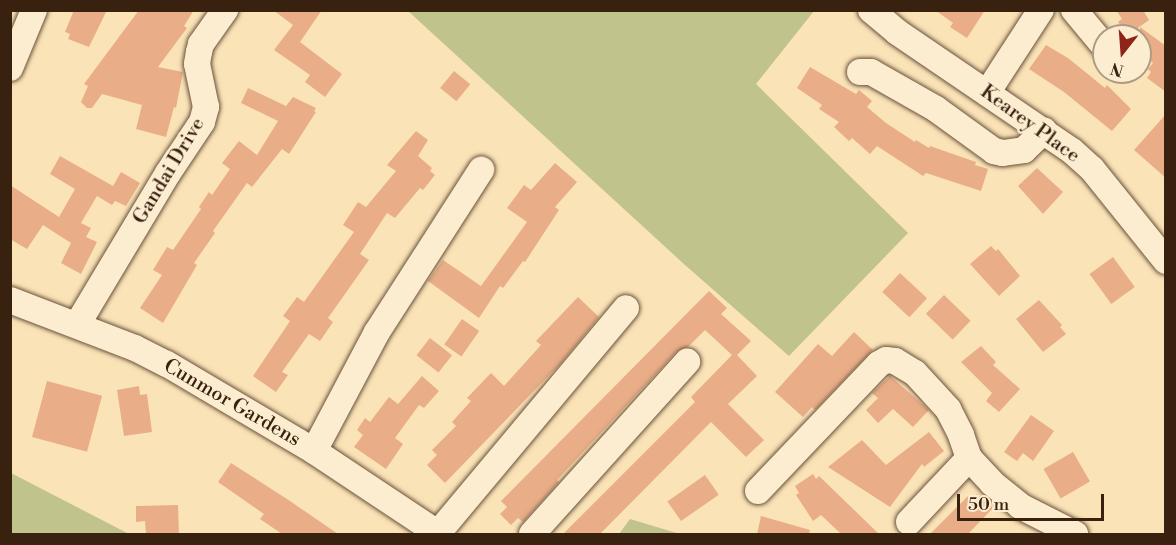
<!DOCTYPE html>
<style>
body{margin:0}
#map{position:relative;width:1176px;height:545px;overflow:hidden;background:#fbe3b8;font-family:"Libre Bodoni",serif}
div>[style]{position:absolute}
.green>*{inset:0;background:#c1c38d}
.building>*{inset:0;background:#e9ae87;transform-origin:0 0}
.roads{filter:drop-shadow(0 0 2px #6a523a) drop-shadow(0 0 2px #6a523a)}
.minor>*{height:26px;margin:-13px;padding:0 13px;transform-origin:13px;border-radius:13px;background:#fcedd1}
span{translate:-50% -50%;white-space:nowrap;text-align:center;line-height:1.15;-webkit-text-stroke:5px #fcedd1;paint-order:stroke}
.street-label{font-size:20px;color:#392110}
.frame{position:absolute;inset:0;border:12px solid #392110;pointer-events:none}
.north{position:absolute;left:1092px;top:24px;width:60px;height:60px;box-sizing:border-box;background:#fcedd1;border:2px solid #ae9b84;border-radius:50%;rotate:197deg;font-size:16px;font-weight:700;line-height:24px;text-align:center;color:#392110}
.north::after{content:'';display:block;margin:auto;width:21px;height:27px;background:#8f2418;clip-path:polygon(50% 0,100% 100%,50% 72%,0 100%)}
.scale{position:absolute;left:957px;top:494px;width:147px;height:27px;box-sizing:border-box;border:3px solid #392110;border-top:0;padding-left:8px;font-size:18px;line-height:21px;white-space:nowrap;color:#392110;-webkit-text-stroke:4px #fcedd1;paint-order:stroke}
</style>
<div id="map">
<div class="green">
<i style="clip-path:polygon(408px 11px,814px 11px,756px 84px,908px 233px,789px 356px,685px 265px)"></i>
<i style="clip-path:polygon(10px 473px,11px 473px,129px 534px,11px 534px)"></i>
<i style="clip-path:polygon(630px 519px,680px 534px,619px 534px)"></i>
</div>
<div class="building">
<i style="clip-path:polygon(74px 10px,107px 10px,89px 47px,68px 39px,70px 34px,65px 32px)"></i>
<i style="clip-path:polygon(139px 10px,194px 10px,184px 26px,187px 28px,158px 67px,183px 72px,176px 108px,174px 107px,166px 137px,136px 129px,142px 105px,102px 94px,92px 108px,87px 108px,81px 102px,88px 86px,84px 84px)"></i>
<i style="clip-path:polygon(273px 10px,322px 10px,300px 42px,342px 74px,325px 97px,305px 82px,310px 75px,274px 50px,293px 25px)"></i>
<i style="clip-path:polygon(935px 10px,985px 10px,967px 38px,950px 27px,953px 23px)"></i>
<i style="clip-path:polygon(1116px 10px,1143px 10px,1149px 20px,1128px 35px,1118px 22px,1122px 19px)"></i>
<i style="clip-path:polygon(1140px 27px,1166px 46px,1166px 92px,1147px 78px,1151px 72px,1148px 69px,1153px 63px,1140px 53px)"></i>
<i style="clip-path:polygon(1046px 45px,1068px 58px,1105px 88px,1107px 85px,1131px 109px,1112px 131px,1064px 92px,1029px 69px)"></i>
<i style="clip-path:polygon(810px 67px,856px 94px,859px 90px,872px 101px,867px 107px,886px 123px,915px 142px,916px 140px,929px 148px,930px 146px,976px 162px,975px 165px,988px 169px,981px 191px,926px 173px,923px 176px,877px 146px,870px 154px,852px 138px,849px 141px,834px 127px,839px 122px,819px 109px,822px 105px,797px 88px)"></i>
<i style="left:454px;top:71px;width:21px;height:22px;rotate:39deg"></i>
<i style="clip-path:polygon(248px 88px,286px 106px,293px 97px,316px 108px,314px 111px,316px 112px,289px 154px,282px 149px,252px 187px,247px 183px,213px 231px,215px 233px,194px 263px,197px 265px,163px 323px,140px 308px,162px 275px,153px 270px,167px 247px,173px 250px,201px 209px,199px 207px,209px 192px,212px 195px,230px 169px,222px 163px,239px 141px,257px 155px,278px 121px,241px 103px)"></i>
<i style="clip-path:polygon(1166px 114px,1166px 178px,1134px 150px)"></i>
<i style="clip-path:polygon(416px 131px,428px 140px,418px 156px,432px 168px,430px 171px,435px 175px,423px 190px,420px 188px,395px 218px,387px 213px,360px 254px,369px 260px,328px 318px,333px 322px,320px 341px,309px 334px,282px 372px,288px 375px,276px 392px,253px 376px,290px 321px,283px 316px,297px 297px,304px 302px,354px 232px,343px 225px,358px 202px,366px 207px,396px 171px,387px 165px)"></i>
<i style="clip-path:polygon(60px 156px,113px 186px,121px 172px,140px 183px,126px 206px,115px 201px,112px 205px,97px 196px,81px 223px,91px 228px,86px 237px,97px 242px,81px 274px,61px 263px,71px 243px,43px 225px,27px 249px,10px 239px,10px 185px,59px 217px,75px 189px,50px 174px)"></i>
<i style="clip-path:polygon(555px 163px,577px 182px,555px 207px,559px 210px,525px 262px,523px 261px,503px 288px,500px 286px,479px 318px,428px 281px,443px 260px,481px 286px,527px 222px,507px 208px,524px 185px,531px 190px)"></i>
<i style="clip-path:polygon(1037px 168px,1063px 192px,1043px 214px,1018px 186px)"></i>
<i style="clip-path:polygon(991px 246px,996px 251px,998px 249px,1020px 276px,999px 296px,970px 264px)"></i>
<i style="left:1113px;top:257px;width:37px;height:29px;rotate:54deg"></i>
<i style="left:900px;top:273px;width:37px;height:26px;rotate:43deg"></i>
<i style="clip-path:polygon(709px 291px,727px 308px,721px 314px,751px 341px,737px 355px,757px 376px,728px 404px,764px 440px,746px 457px,711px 422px,600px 534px,563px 534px,695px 402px,691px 397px,732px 355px,705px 330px,688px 347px,676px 352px,557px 480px,559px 482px,523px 522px,518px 518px,511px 525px,500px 514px,507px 507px,501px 501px)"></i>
<i style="left:944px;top:295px;width:37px;height:26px;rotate:44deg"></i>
<i style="clip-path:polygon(578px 297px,599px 317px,561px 363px,445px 483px,427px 465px,437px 455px,432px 450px,456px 426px,452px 422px,471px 401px,467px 398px,491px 373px,504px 386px,541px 345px,536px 341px)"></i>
<i style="clip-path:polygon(1039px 300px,1062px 325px,1060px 327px,1066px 334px,1043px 352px,1016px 319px)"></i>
<i style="left:462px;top:319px;width:21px;height:31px;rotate:35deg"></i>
<i style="clip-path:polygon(854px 332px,873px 350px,815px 410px,812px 407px,803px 417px,775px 392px,818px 344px,832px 356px)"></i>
<i style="left:430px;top:338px;width:28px;height:22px;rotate:38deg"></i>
<i style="clip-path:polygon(981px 346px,996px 362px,993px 365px,1020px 389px,999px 412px,986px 401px,992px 393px,961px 362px)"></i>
<i style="clip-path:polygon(422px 376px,439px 391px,424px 408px,419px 405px,395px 438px,403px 444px,386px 469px,354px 447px,363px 435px,357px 430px,365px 418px,370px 422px,389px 397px,398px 404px)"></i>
<i style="clip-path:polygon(890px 376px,929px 410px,913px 427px,893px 409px,878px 423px,866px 410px,878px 398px,872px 393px)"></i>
<i style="left:47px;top:381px;width:57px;height:58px;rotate:15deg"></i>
<i style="clip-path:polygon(139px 386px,140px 395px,147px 394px,152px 432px,124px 436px,117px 390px)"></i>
<i style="clip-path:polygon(1031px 415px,1054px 431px,1033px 461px,1023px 453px,1017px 461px,1004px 452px)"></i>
<i style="clip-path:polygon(929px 432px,944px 451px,924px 467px,922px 464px,890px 507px,828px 467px,862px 440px,886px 465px)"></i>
<i style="left:1073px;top:452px;width:34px;height:34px;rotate:60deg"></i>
<i style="clip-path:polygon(231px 463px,287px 499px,338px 534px,282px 534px,260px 519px,264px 514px,218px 482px)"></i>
<i style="clip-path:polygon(813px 474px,816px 479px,819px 476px,879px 534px,841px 534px,821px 515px,813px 521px,796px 495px,799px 493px,795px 486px)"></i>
<i style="left:705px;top:475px;width:24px;height:46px;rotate:55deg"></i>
<i style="clip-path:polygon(977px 494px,993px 508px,968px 534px,930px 534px,968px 496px,972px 500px)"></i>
<i style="clip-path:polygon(178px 505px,179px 534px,146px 534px,145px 521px,136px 522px,136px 506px)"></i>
<i style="clip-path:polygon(761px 516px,810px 530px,809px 534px,757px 534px)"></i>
</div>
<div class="roads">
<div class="minor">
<i style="left:871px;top:10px;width:34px;rotate:40deg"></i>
<i style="left:897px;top:32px;width:212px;rotate:34.2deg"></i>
<i style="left:1072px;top:151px;width:27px;rotate:42deg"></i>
<i style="left:1092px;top:169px;width:118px;rotate:51.2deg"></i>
<i style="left:1074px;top:10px;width:47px;rotate:50.2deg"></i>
<i style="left:10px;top:68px;width:63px;rotate:-67.5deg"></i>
<i style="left:860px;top:72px;width:11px"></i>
<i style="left:871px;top:72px;width:75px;rotate:29.6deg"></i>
<i style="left:936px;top:109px;width:72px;rotate:35.9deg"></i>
<i style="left:994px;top:151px;width:9px;rotate:13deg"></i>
<i style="left:1003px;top:153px;width:21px;rotate:-8deg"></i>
<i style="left:1024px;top:150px;width:28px;rotate:-44deg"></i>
<i style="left:987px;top:93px;width:99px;rotate:-57deg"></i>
<i style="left:10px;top:300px;width:134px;rotate:21deg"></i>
<i style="left:135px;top:348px;width:36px;rotate:27deg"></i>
<i style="left:167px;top:364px;width:171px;rotate:30.6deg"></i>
<i style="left:314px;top:451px;width:150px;rotate:33.6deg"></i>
<i style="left:77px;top:325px;width:177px;rotate:-59.1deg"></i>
<i style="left:168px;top:173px;width:61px;rotate:-56.3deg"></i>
<i style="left:202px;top:122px;width:16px;rotate:-75deg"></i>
<i style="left:206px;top:107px;width:44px;rotate:-101.8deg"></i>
<i style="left:197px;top:64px;width:12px;rotate:-81deg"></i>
<i style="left:199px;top:52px;width:8px;rotate:-76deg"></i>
<i style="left:201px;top:44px;width:42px;rotate:-54.8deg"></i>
<i style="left:314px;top:451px;width:135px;rotate:-62.1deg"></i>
<i style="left:377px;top:332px;width:193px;rotate:-57.3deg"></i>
<i style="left:758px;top:491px;width:175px;rotate:-46.4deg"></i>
<i style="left:879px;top:364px;width:8px;rotate:-30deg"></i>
<i style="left:886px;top:360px;width:9px;rotate:6deg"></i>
<i style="left:895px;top:361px;width:23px;rotate:31deg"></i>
<i style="left:915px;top:373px;width:49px;rotate:47.5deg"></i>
<i style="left:948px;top:409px;width:29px;rotate:63deg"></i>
<i style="left:961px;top:435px;width:24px;rotate:71deg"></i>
<i style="left:969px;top:458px;width:34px;rotate:47deg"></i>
<i style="left:992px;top:483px;width:36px;rotate:39deg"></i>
<i style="left:1020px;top:506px;width:62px;rotate:27deg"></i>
<i style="left:909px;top:522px;width:88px;rotate:-46.8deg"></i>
<i style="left:438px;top:533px;width:293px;rotate:-50.1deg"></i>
<i style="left:532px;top:534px;width:232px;rotate:-48deg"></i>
</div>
</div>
<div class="street-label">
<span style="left:1030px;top:124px;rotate:36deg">Kearey Place</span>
<span style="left:169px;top:171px;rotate:-59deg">Gandai Drive</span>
<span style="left:232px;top:403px;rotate:30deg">Cunmor Gardens</span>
</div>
<div class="frame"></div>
<div class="north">N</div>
<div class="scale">50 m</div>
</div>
